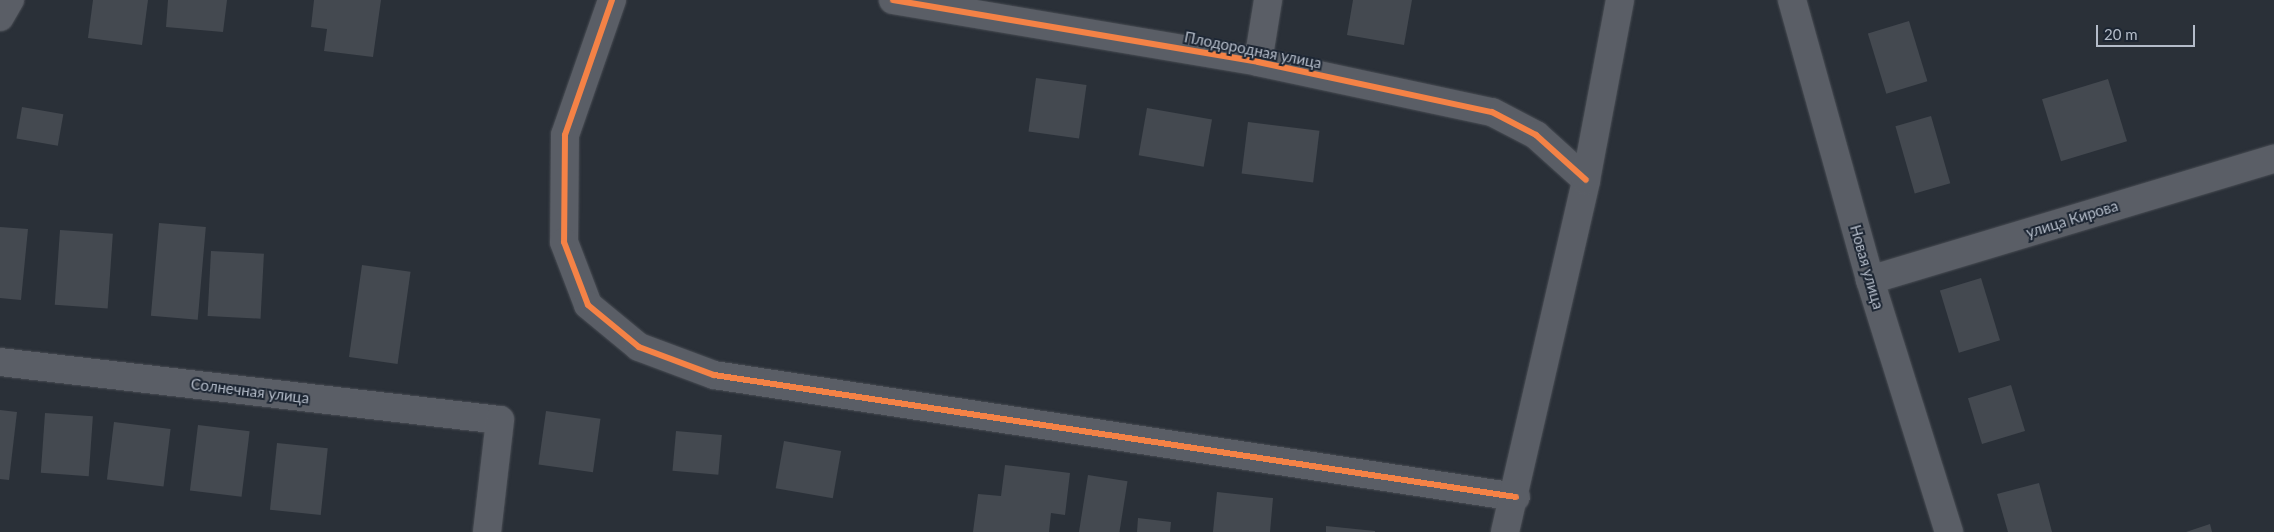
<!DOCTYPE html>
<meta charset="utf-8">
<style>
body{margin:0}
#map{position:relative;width:2274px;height:532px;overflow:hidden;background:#2a3038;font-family:Lato,sans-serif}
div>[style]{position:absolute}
.building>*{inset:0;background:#444950;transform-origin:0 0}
.roads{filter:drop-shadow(0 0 1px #484c53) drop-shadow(0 0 1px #484c53)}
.street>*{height:28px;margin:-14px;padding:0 14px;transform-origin:14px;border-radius:14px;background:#5a5e66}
.cycleway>*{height:6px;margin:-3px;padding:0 3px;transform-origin:3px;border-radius:3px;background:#f48246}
span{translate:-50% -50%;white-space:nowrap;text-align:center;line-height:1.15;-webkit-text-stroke:4px #1d2633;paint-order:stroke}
.street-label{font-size:15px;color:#b4bcc9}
.scale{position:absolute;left:2096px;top:25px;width:99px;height:22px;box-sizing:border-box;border:2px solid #b4bcc9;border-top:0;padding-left:6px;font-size:15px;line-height:18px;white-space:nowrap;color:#b4bcc9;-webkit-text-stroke:4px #1d2633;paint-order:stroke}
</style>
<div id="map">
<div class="building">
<i style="clip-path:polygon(93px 0,148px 0,142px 45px,88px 38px)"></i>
<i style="clip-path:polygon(168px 0,227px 0,223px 32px,166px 27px)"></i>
<i style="clip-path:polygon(314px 0,381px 0,373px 57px,324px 51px,327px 29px,311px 27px)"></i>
<i style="clip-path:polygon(1353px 0,1412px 0,1404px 45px,1347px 35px)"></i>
<i style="left:1909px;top:21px;width:63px;height:43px;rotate:73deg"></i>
<i style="left:1036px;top:78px;width:51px;height:54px;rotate:8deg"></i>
<i style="left:2108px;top:79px;width:65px;height:69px;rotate:73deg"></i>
<i style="left:22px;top:107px;width:42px;height:32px;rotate:10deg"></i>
<i style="left:1147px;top:108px;width:66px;height:48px;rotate:10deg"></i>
<i style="left:1931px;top:116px;width:70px;height:37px;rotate:74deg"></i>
<i style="left:1248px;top:122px;width:72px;height:52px;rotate:7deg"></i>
<i style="left:159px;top:223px;width:47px;height:93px;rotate:5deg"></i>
<i style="clip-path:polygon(0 227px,28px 229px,21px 300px,0 298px)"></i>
<i style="left:60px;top:230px;width:53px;height:75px;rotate:4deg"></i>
<i style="left:211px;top:251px;width:53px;height:65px;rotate:3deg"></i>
<i style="left:362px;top:265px;width:49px;height:93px;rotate:8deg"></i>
<i style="left:1981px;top:278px;width:65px;height:43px;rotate:73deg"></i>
<i style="left:2011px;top:385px;width:48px;height:45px;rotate:73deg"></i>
<i style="clip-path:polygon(0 410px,17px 412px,9px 480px,0 479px)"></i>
<i style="left:546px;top:411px;width:55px;height:54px;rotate:8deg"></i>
<i style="left:45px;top:413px;width:48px;height:60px;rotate:4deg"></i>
<i style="left:114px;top:422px;width:57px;height:58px;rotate:7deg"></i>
<i style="left:198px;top:425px;width:52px;height:66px;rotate:7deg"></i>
<i style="left:676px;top:431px;width:46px;height:40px;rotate:5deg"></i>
<i style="left:784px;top:441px;width:58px;height:48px;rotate:10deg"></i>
<i style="left:277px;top:443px;width:51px;height:67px;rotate:6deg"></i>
<i style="clip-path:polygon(1005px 465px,1070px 473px,1065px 515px,1051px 513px,1049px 532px,973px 532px,978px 494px,1001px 496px)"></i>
<i style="left:1088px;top:475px;width:40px;height:58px;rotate:9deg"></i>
<i style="clip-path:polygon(2039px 483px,2052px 532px,2008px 532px,1997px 494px)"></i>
<i style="clip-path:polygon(1217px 492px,1273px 498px,1270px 532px,1213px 532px)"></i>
<i style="clip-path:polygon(1138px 518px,1171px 522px,1170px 532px,1137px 532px)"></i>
<i style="clip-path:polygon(2210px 524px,2212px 532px,2186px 532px)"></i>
<i style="clip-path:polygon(1326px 526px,1375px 531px,1375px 532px,1326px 532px)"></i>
</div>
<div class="roads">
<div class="street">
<i style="left:612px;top:0;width:143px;rotate:109.2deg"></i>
<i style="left:565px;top:135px;width:107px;rotate:90.5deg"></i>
<i style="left:564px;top:242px;width:67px;rotate:69.1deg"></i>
<i style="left:588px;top:305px;width:66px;rotate:39.5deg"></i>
<i style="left:639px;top:347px;width:80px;rotate:20.5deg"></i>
<i style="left:714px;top:375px;width:811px;rotate:8.65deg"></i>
<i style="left:893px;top:0;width:370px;rotate:9.6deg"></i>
<i style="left:1258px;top:62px;width:239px;rotate:12.1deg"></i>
<i style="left:1492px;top:112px;width:50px;rotate:27.6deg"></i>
<i style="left:1536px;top:135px;width:67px;rotate:42deg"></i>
<i style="left:1792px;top:0;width:291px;rotate:74.4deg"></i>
<i style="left:1870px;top:280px;width:264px;rotate:72.6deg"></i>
<i style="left:0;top:17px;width:20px;rotate:-60deg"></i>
<i style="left:1258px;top:62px;width:63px;rotate:-80.8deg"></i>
<i style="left:1870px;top:280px;width:422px;rotate:-16.7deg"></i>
<i style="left:0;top:362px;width:503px;rotate:6.62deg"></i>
<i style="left:500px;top:420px;width:113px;rotate:96.6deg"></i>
<i style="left:1505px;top:532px;width:361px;rotate:-77deg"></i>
<i style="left:1586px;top:180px;width:183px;rotate:-79.3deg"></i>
</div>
</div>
<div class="cycleway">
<i style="left:612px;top:0;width:143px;rotate:109.2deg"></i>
<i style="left:565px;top:135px;width:107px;rotate:90.5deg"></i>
<i style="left:564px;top:242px;width:67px;rotate:69.1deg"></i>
<i style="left:588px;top:305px;width:66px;rotate:39.5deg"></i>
<i style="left:639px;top:347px;width:80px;rotate:20.5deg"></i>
<i style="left:714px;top:375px;width:811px;rotate:8.65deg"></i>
<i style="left:893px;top:0;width:370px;rotate:9.6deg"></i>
<i style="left:1258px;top:62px;width:239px;rotate:12.1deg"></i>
<i style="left:1492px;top:112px;width:50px;rotate:27.6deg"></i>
<i style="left:1536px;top:135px;width:67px;rotate:42deg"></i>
</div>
<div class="street-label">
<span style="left:1253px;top:50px;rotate:11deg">Плодородная улица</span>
<span style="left:2072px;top:219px;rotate:-17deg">улица Кирова</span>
<span style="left:1867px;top:267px;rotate:74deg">Новая улица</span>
<span style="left:250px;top:391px;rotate:7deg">Солнечная улица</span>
</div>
<div class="scale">20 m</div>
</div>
